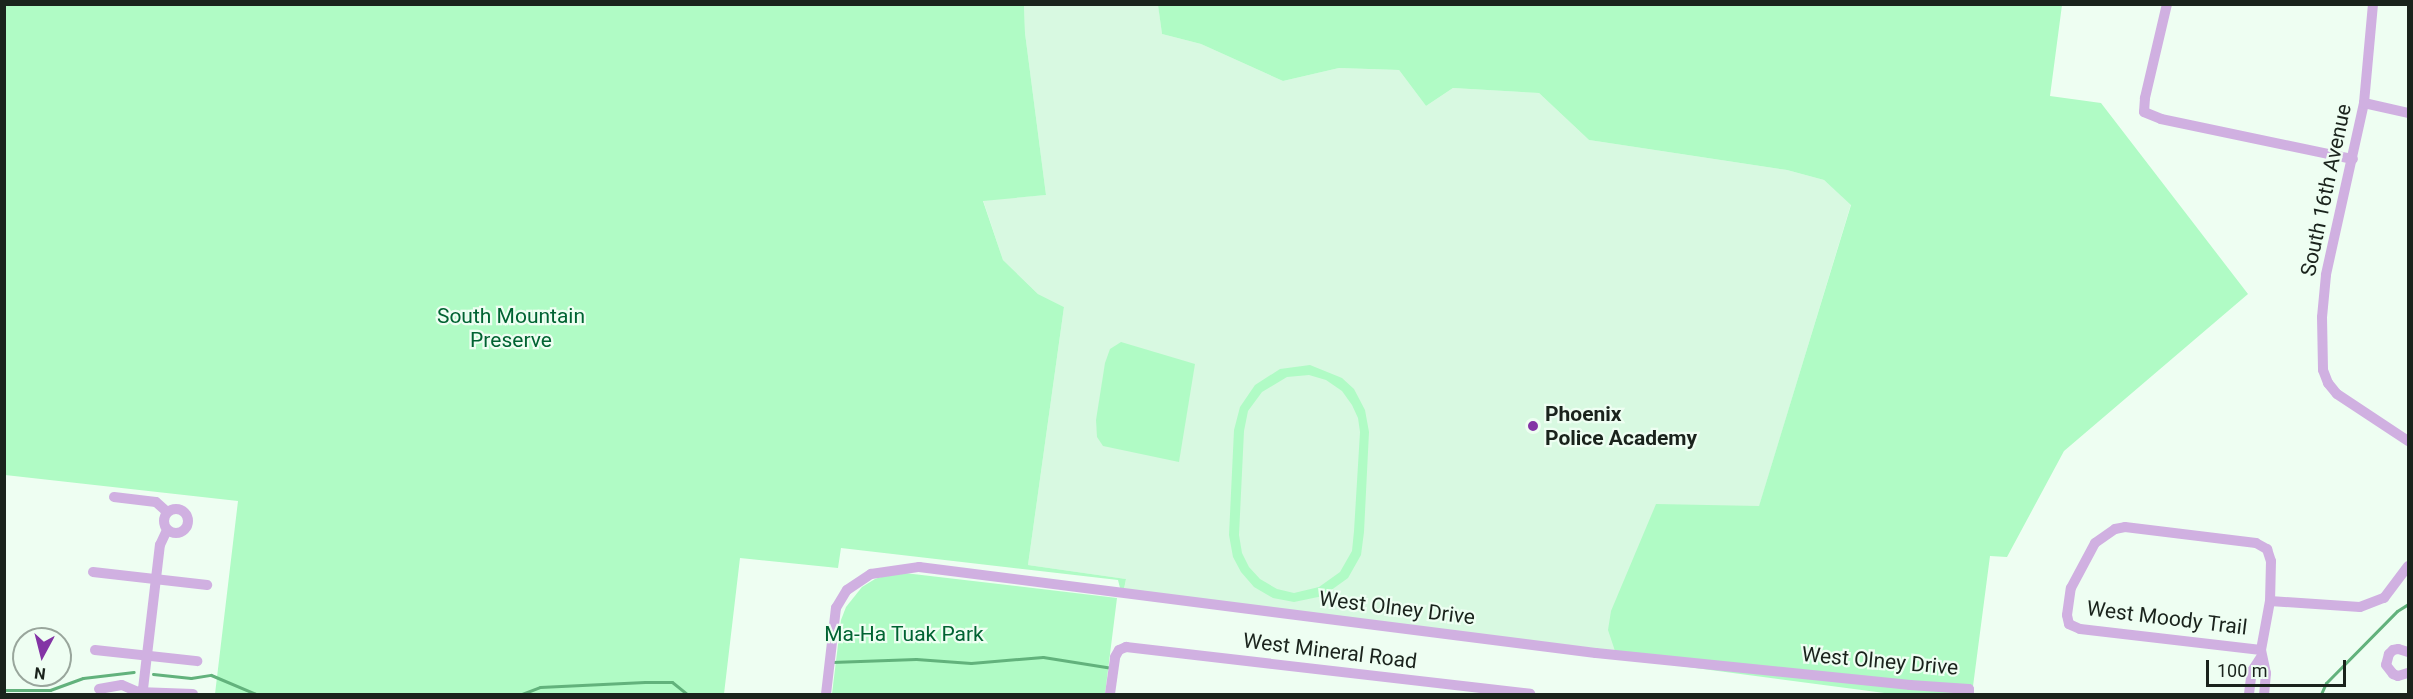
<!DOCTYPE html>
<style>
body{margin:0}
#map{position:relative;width:2413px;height:699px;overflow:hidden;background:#eefef2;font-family:Roboto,sans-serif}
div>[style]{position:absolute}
.built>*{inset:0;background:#d8f9e1}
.green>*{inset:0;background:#b0fbc5}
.stream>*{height:3px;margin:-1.5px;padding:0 1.5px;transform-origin:1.5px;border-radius:1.5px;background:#62b27c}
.minor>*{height:10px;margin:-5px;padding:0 5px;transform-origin:5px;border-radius:5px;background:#d0b0e1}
.minor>.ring{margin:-5px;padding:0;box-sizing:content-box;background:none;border:10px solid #d0b0e1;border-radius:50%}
.dots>*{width:16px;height:16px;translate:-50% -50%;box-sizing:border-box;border:3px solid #eefef2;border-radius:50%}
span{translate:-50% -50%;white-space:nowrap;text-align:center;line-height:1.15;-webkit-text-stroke:4.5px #eefef2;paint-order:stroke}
.street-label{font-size:21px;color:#1a231c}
.park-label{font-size:21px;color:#006332}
.poi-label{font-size:21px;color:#1a231c;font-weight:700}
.left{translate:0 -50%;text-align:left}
.frame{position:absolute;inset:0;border:6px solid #1a231c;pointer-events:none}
.north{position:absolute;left:12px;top:627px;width:60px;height:60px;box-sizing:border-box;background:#eefef2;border:2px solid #99a69c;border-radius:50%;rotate:187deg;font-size:16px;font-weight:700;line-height:24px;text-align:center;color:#1a231c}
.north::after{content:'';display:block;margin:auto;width:21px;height:27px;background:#8334a5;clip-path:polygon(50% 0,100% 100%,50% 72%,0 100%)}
.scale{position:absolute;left:2206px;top:660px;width:140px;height:27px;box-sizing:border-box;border:3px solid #1a231c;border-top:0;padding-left:8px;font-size:18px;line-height:21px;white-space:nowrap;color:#1a231c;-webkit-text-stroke:4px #eefef2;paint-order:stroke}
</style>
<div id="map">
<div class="built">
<i style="clip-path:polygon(1158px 4px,1162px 34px,1201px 44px,1283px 81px,1339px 68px,1399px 70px,1426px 106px,1453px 88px,1539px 93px,1589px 140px,1787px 170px,1824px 180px,1851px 204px,1759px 507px,1656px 505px,1616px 651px,1124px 590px,1126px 579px,1028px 565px,1064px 307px,1038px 294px,1003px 260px,983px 200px,1046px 195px,1025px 33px,1024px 5px)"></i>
</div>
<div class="green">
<i style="clip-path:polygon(4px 5px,1024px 5px,1025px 33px,1046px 195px,983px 201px,1003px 260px,1038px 294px,1064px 307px,1028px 565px,1126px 579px,1124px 589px,1374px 622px,1615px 651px,1608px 630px,1611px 611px,1656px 504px,1759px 506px,1851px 205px,1824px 180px,1787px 170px,1589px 140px,1539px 93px,1453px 88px,1426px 106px,1399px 70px,1339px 68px,1283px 81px,1201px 44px,1162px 34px,1158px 5px,2062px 5px,2050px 96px,2101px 103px,2248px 294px,2064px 451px,2007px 557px,1990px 556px,1972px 694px,1892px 694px,1121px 592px,1118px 580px,841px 548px,838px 568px,740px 558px,724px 694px,215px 694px,238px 501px,5px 475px)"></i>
<i style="clip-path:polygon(1121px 342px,1195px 364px,1179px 462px,1103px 446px,1097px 437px,1096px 420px,1105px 363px,1110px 349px)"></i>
<i style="clip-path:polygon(evenodd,1310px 365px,1342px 378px,1354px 389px,1365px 410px,1369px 432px,1364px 532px,1361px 555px,1348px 578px,1323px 596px,1294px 602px,1273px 598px,1254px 587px,1241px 572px,1233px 557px,1229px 535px,1234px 430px,1240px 407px,1255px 385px,1280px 369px,1310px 365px,1309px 375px,1326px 380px,1342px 391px,1352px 405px,1358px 418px,1360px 432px,1354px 531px,1352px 551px,1340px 572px,1319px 587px,1294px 593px,1277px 589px,1260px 579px,1249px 567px,1242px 553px,1239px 535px,1244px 431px,1248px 411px,1262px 392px,1287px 377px,1309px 375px)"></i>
<i style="clip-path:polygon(896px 572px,1117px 598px,1105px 694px,832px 694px,841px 620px,846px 607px,862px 587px,875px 579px)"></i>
</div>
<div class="stream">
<i style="left:832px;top:662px;width:84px;rotate:-2deg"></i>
<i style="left:916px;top:659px;width:55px;rotate:4.2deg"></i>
<i style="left:971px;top:663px;width:72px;rotate:-4.8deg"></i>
<i style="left:1043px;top:657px;width:70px;rotate:9.1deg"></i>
<i style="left:153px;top:674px;width:38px;rotate:6deg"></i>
<i style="left:191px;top:678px;width:20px;rotate:-9deg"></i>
<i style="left:211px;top:675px;width:49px;rotate:22.9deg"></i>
<i style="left:4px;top:690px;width:46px"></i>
<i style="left:50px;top:690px;width:35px;rotate:-20deg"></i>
<i style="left:83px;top:678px;width:51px;rotate:-6.7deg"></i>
<i style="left:522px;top:694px;width:19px;rotate:-21deg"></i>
<i style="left:540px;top:687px;width:105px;rotate:-2.7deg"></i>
<i style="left:645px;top:682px;width:27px"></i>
<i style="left:672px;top:682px;width:19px;rotate:39deg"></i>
<i style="left:2321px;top:694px;width:12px;rotate:-66deg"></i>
<i style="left:2326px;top:683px;width:101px;rotate:-45.4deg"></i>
<i style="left:2397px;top:611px;width:13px;rotate:-32deg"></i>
</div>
<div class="minor">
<i style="left:2167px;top:4px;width:97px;rotate:103.2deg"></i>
<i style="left:2145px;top:98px;width:14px;rotate:94deg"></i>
<i style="left:2144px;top:112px;width:18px;rotate:22deg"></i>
<i style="left:2161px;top:119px;width:196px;rotate:11.8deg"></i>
<i style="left:2373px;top:4px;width:99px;rotate:95.2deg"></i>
<i style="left:2364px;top:103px;width:176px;rotate:102.5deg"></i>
<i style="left:2326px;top:275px;width:42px;rotate:95.4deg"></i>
<i style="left:2322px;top:317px;width:53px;rotate:88.9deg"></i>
<i style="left:2323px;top:370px;width:14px;rotate:69deg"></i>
<i style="left:2328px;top:383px;width:14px;rotate:51deg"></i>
<i style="left:2337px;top:394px;width:85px;rotate:33.5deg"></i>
<i style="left:2364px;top:103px;width:45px;rotate:12.8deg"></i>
<i style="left:114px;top:497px;width:42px;rotate:6.8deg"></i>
<i style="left:156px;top:502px;width:15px;rotate:42deg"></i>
<i class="ring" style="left:164px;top:509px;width:14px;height:14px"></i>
<i style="left:93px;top:572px;width:115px;rotate:6.5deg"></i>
<i style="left:2270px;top:601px;width:90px;rotate:3.8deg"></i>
<i style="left:2360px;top:607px;width:26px;rotate:-21deg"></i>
<i style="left:2384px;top:598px;width:40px;rotate:-53deg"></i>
<i style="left:95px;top:650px;width:103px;rotate:6.2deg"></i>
<i style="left:2261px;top:650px;width:182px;rotate:-173.4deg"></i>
<i style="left:2080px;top:629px;width:12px;rotate:-156deg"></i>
<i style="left:2069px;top:624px;width:9px;rotate:-103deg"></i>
<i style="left:2067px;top:615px;width:27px;rotate:-82deg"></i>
<i style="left:2071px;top:588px;width:51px;rotate:-61.9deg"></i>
<i style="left:2095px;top:543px;width:24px;rotate:-35deg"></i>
<i style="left:2115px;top:529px;width:10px;rotate:-11deg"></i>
<i style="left:2125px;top:527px;width:132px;rotate:7deg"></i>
<i style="left:2256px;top:543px;width:13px;rotate:29deg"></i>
<i style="left:2267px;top:549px;width:13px;rotate:72deg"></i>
<i style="left:2271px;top:561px;width:40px;rotate:91.4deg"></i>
<i style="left:2270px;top:601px;width:50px;rotate:100.4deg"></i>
<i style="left:2261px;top:650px;width:24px;rotate:78deg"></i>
<i style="left:2266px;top:673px;width:21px;rotate:95deg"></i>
<i style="left:2408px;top:652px;width:10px;rotate:-163deg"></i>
<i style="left:2398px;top:649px;width:5px;rotate:169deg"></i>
<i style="left:2393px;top:650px;width:6px;rotate:135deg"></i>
<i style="left:2389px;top:654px;width:11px;rotate:105deg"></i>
<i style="left:2386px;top:665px;width:11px;rotate:52deg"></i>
<i style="left:2393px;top:674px;width:5px;rotate:22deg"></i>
<i style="left:2398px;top:676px;width:10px;rotate:-17deg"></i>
<i style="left:99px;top:689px;width:23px;rotate:-10deg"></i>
<i style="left:122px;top:685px;width:17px;rotate:24deg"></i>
<i style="left:138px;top:692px;width:55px;rotate:2.1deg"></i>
<i style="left:137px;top:694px;width:8px;rotate:-40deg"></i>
<i style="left:143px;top:689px;width:145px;rotate:-83.3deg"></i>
<i style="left:160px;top:545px;width:17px;rotate:-65deg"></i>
<i style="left:826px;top:694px;width:87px;rotate:-83.4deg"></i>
<i style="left:836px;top:608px;width:21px;rotate:-59deg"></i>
<i style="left:847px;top:590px;width:29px;rotate:-34deg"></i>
<i style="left:871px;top:574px;width:49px;rotate:-8.3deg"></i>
<i style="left:919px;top:567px;width:682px;rotate:7.24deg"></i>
<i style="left:1596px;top:653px;width:316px;rotate:5.8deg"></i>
<i style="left:1910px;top:685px;width:59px;rotate:3.9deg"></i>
<i style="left:1969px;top:689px;width:5px;rotate:90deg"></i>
<i style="left:1110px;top:694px;width:37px;rotate:-82deg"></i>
<i style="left:1115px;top:657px;width:8px;rotate:-60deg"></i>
<i style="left:1119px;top:650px;width:8px;rotate:-23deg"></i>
<i style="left:1126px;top:647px;width:407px;rotate:6.6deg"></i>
<i style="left:2249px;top:694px;width:23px;rotate:-83deg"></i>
<i style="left:2252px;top:671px;width:17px;rotate:-57deg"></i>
</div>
<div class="dots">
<i style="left:1533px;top:426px;background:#8334a5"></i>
</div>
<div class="street-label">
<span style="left:2326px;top:190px;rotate:-78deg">South 16th Avenue</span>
<span style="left:1397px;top:608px;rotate:7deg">West Olney Drive</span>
<span style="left:2167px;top:618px;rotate:7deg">West Moody Trail</span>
<span style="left:1330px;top:651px;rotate:7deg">West Mineral Road</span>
<span style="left:1880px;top:661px;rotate:5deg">West Olney Drive</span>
</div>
<div class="park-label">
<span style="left:511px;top:328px">South Mountain<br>Preserve</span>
<span style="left:904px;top:634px">Ma-Ha Tuak Park</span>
</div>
<div class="poi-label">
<span class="left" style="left:1545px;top:426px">Phoenix<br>Police Academy</span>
</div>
<div class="frame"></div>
<div class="north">N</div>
<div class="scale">100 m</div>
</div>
